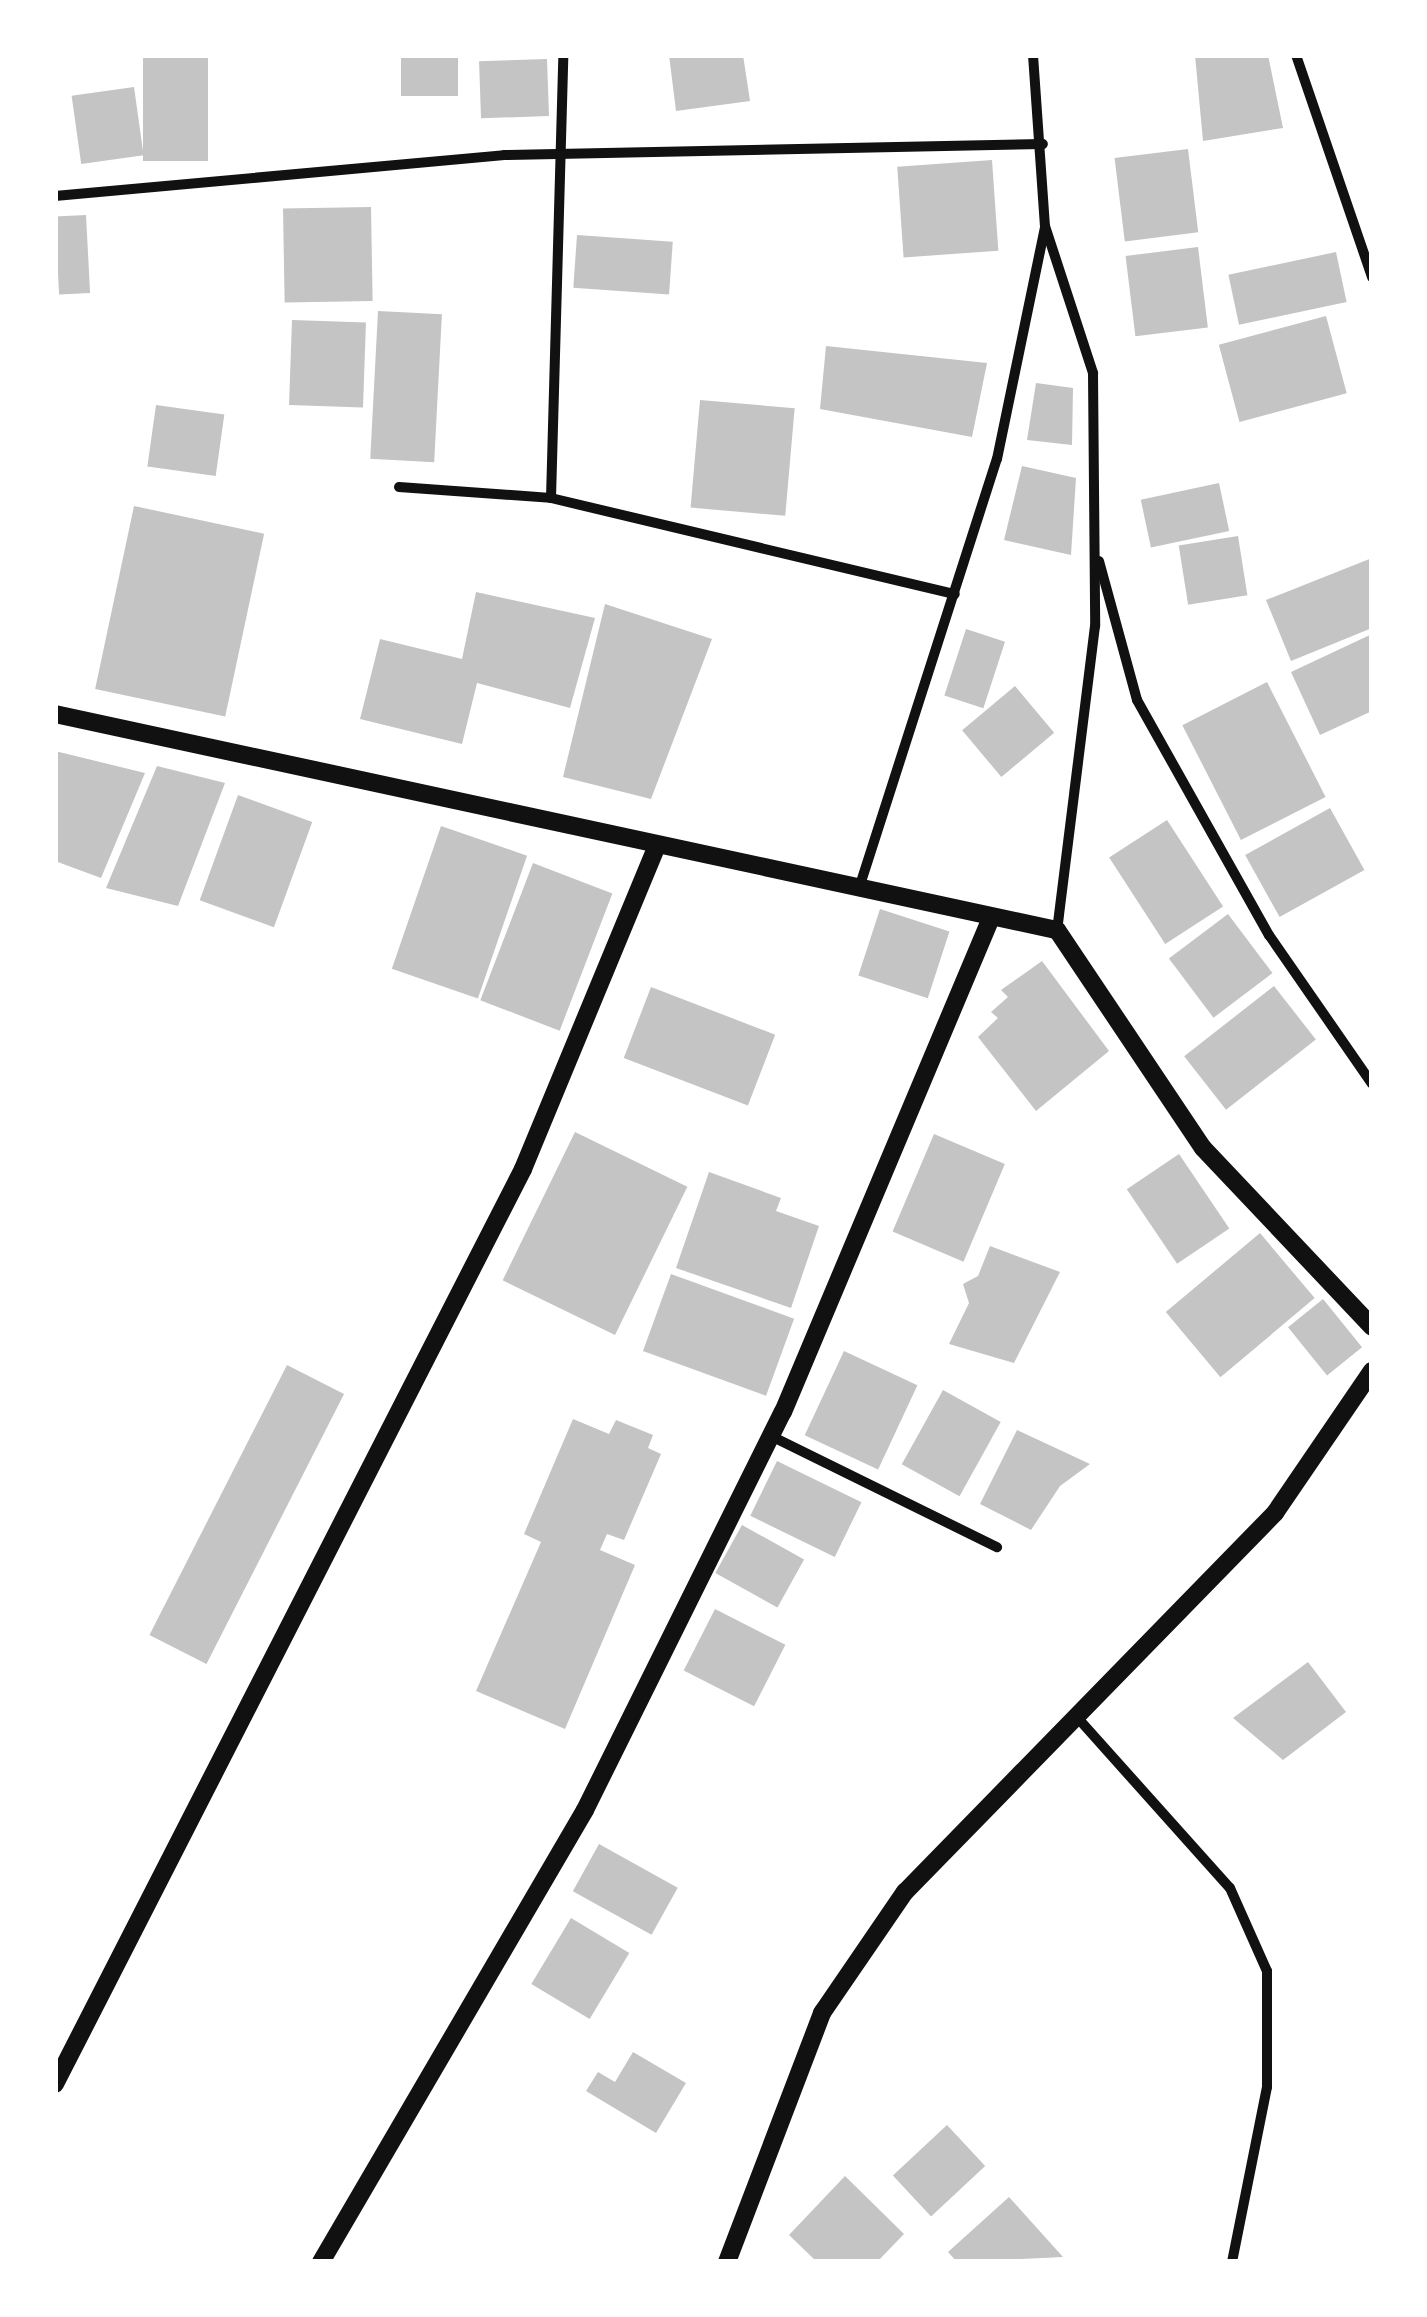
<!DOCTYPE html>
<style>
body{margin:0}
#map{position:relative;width:1427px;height:2317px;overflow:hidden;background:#fff;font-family:"Work Sans",sans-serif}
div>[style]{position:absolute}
.building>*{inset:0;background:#c4c4c4;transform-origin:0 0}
.minor>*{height:10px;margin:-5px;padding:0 5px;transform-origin:5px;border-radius:5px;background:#111}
.tertiary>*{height:18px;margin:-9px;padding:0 9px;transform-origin:9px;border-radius:9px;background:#111}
span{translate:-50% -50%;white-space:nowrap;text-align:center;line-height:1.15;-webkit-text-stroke:10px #fff;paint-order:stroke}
.frame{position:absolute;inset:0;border:58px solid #fff;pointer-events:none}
</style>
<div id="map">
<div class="building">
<i style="left:143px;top:55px;width:65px;height:106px"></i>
<i style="left:401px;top:55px;width:57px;height:41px"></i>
<i style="clip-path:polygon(669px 55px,743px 55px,750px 101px,676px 111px)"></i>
<i style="clip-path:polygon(1195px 55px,1268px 55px,1283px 128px,1203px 141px)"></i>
<i style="left:547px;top:59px;width:57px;height:68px;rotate:88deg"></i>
<i style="left:134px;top:87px;width:69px;height:63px;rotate:82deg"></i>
<i style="left:1188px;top:149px;width:84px;height:74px;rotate:83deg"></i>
<i style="left:992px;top:160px;width:91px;height:95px;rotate:86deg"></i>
<i style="left:371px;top:207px;width:94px;height:88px;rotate:89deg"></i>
<i style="left:86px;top:215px;width:78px;height:31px;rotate:87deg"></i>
<i style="left:577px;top:235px;width:96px;height:53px;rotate:4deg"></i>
<i style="left:1198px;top:247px;width:81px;height:73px;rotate:83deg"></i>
<i style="left:1336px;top:252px;width:51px;height:110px;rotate:78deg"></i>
<i style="left:378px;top:311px;width:64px;height:148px;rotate:3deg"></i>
<i style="left:1326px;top:316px;width:80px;height:111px;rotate:75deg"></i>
<i style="left:292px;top:320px;width:74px;height:85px;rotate:2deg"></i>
<i style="clip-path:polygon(826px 346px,987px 363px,972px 437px,820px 409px)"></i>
<i style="clip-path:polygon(1036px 383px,1073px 388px,1072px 445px,1027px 440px)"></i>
<i style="left:700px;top:400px;width:95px;height:108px;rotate:5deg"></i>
<i style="left:156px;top:405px;width:69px;height:62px;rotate:8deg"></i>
<i style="clip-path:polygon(1022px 466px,1076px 478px,1071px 555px,1004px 540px)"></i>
<i style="left:1219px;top:483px;width:49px;height:80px;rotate:78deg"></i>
<i style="left:134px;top:506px;width:133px;height:187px;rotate:12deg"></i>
<i style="left:1238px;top:536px;width:60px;height:60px;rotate:81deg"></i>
<i style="clip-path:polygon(1372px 558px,1372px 628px,1291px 661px,1266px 600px)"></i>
<i style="clip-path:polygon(476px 592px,595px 618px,570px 708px,477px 683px,462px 744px,360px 719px,380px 639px,462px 659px)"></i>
<i style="clip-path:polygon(605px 604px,712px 639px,651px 799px,563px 777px)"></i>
<i style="left:966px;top:629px;width:41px;height:70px;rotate:18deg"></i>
<i style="clip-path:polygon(1372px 634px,1372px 711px,1320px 735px,1291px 672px)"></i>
<i style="left:1267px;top:682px;width:129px;height:95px;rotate:63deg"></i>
<i style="left:1015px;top:686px;width:61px;height:69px;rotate:50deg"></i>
<i style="clip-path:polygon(55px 751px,145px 773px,101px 878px,55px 861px)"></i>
<i style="clip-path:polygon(157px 766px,225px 783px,178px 906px,106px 888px)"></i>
<i style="left:238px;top:795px;width:79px;height:112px;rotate:20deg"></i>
<i style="left:1330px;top:808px;width:71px;height:97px;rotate:61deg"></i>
<i style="left:1167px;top:820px;width:103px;height:69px;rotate:57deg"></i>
<i style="left:441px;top:826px;width:91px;height:151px;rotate:19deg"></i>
<i style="left:533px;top:863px;width:85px;height:147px;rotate:21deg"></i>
<i style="left:880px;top:909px;width:73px;height:70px;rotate:18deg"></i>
<i style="left:1228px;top:914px;width:74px;height:74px;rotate:53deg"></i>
<i style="clip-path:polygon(1042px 961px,1109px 1051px,1036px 1111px,978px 1037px,998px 1018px,991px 1012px,1008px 997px,1001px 990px)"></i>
<i style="left:1274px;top:986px;width:68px;height:114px;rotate:52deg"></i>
<i style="left:651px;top:987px;width:133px;height:76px;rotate:21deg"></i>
<i style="left:575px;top:1132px;width:125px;height:165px;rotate:26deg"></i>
<i style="left:934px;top:1134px;width:77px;height:106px;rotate:23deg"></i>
<i style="left:1179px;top:1154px;width:90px;height:63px;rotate:56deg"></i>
<i style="clip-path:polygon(709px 1172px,781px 1198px,776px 1211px,819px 1226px,791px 1308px,676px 1268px)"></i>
<i style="left:1260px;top:1233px;width:85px;height:123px;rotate:50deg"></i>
<i style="clip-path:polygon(990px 1246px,1060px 1272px,1014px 1363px,949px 1344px,969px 1303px,963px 1284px,978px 1276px)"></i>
<i style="left:671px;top:1274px;width:131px;height:82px;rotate:20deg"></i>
<i style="left:1323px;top:1299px;width:62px;height:45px;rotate:51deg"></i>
<i style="left:844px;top:1351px;width:81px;height:93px;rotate:25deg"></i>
<i style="left:287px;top:1365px;width:64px;height:303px;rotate:27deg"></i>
<i style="left:943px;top:1390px;width:66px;height:85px;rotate:29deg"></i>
<i style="clip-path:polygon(573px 1419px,609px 1434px,616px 1420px,653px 1435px,648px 1448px,661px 1454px,624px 1540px,607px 1534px,600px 1550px,635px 1565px,565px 1729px,476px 1691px,541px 1542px,524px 1534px)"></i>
<i style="clip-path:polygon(1017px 1430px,1090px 1464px,1060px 1486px,1031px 1530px,980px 1504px)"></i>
<i style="left:777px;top:1461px;width:94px;height:61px;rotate:26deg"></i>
<i style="left:742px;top:1525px;width:71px;height:55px;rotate:29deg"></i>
<i style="left:715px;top:1609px;width:79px;height:69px;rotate:27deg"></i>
<i style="clip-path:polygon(1308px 1662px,1346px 1712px,1283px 1760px,1233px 1718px)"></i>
<i style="left:599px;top:1844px;width:90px;height:54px;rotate:29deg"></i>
<i style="left:571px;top:1918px;width:68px;height:77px;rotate:31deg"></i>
<i style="clip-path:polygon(633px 2052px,686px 2083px,656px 2133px,586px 2091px,598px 2072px,615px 2082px)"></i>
<i style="left:947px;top:2125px;width:56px;height:74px;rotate:47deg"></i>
<i style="clip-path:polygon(845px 2176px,904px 2234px,877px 2262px,817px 2262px,789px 2235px)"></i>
<i style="clip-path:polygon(1009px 2197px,1063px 2257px,957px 2262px,948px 2252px)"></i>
</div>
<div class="minor">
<i style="left:1033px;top:55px;width:171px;rotate:86deg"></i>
<i style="left:1045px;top:226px;width:155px;rotate:71.9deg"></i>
<i style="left:1093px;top:373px;width:253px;rotate:89.5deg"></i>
<i style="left:1095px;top:626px;width:306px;rotate:97.1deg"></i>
<i style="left:1296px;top:55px;width:235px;rotate:71.1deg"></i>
<i style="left:55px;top:196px;width:451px;rotate:-5.2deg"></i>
<i style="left:504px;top:155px;width:539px;rotate:-1.17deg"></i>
<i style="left:399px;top:487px;width:152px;rotate:4.1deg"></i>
<i style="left:551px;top:498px;width:415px;rotate:13.4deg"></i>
<i style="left:551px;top:498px;width:443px;rotate:-88.4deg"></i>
<i style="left:1099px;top:561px;width:144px;rotate:74.7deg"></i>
<i style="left:1137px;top:700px;width:270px;rotate:60.7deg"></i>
<i style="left:1269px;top:935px;width:181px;rotate:55.3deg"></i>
<i style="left:861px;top:882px;width:444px;rotate:-72.2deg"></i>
<i style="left:997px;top:459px;width:237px;rotate:-78.3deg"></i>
<i style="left:771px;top:1436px;width:252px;rotate:26.2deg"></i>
<i style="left:1076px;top:1716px;width:231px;rotate:48.2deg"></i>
<i style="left:1230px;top:1888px;width:91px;rotate:66deg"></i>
<i style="left:1267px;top:1971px;width:116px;rotate:90deg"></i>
<i style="left:1267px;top:2087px;width:178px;rotate:101.3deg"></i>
</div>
<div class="tertiary">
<i style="left:55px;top:714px;width:1025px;rotate:12.17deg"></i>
<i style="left:1057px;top:930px;width:262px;rotate:56.2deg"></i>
<i style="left:1203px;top:1148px;width:246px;rotate:46.6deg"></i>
<i style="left:55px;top:2084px;width:1028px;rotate:-62.91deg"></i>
<i style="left:523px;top:1169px;width:351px;rotate:-67.5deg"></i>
<i style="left:321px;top:2262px;width:523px;rotate:-59.71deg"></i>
<i style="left:585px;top:1810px;width:445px;rotate:-63.6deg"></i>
<i style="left:783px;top:1412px;width:536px;rotate:-67.17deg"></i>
<i style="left:727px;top:2262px;width:267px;rotate:-69.1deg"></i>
<i style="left:822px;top:2013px;width:147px;rotate:-55.6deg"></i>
<i style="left:905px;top:1892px;width:530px;rotate:-45.69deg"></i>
<i style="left:1275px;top:1513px;width:172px;rotate:-55.7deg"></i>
</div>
<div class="frame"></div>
</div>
